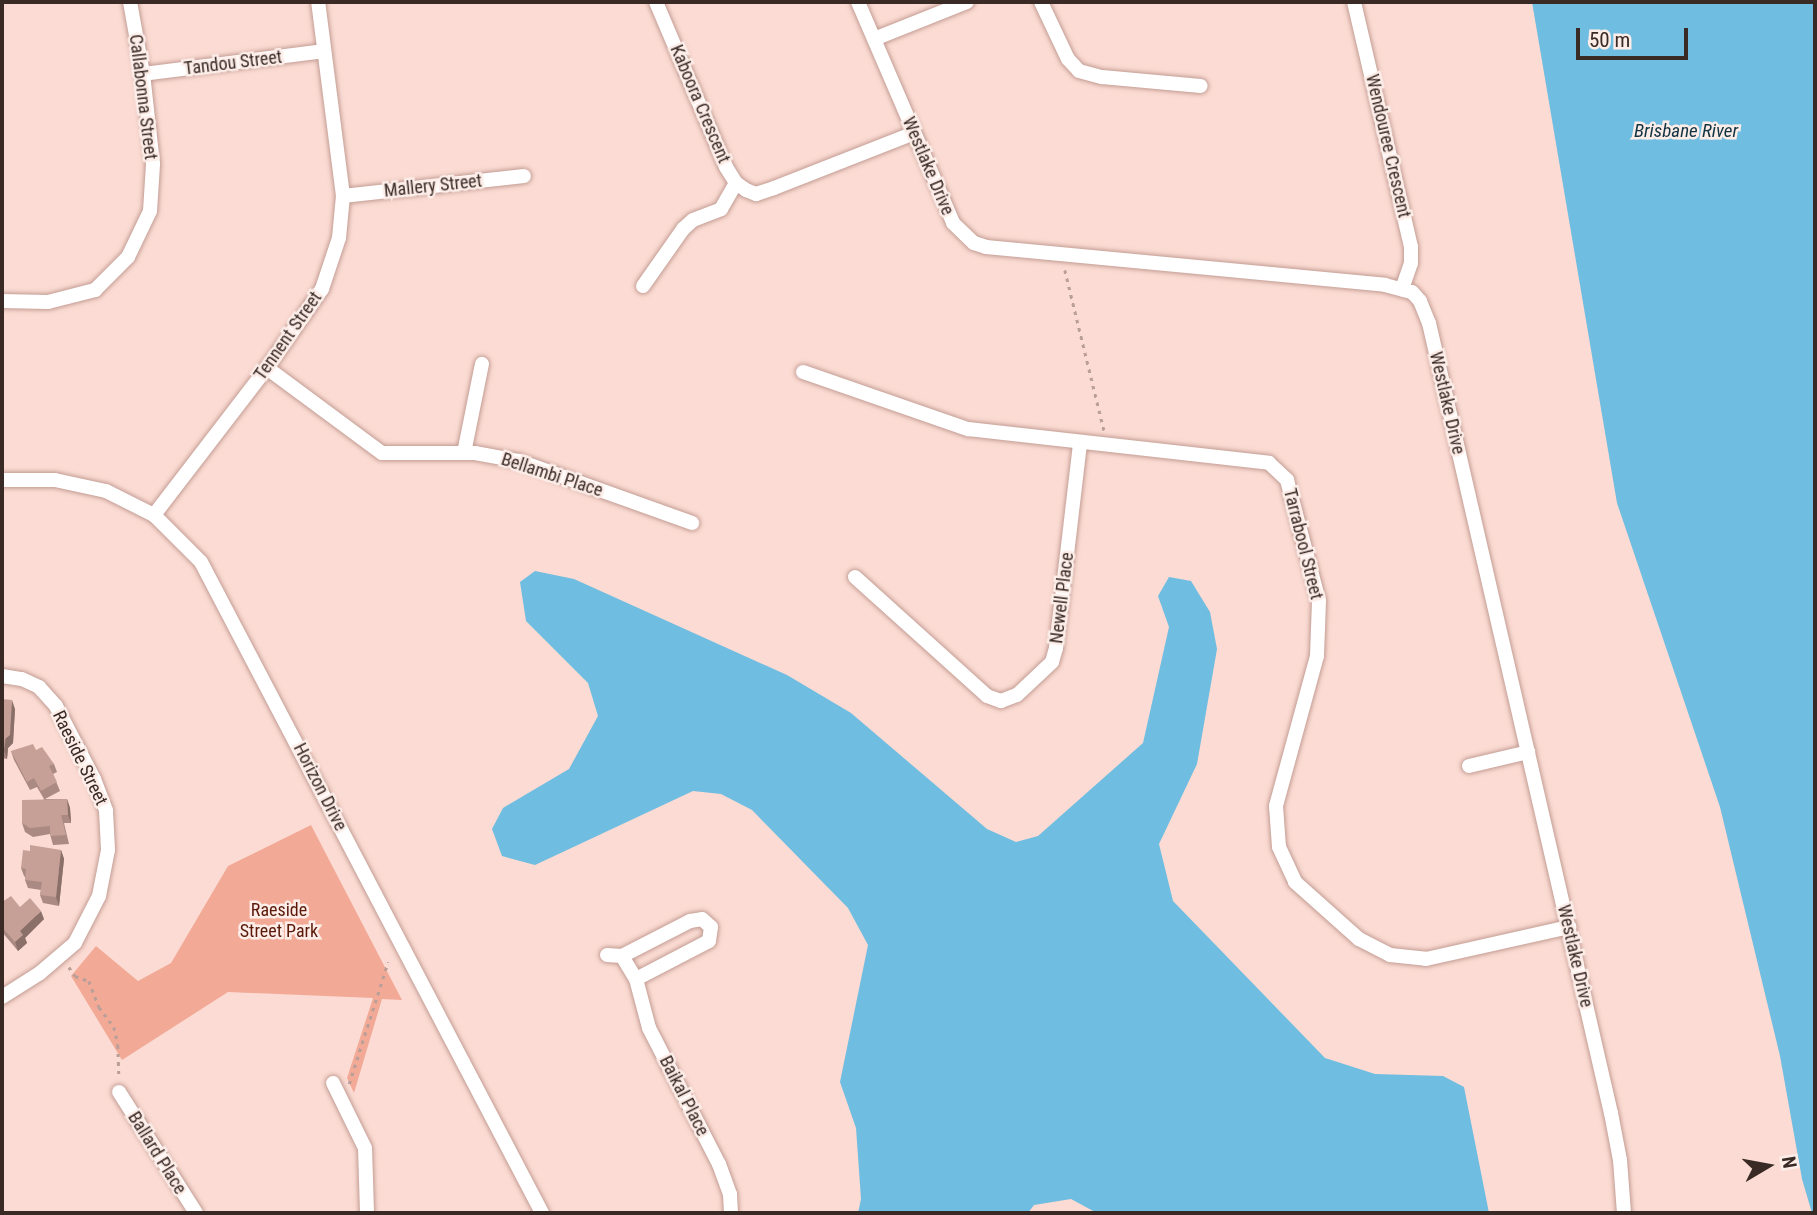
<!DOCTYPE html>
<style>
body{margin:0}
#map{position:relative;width:1817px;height:1215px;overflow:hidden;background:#fbdbd3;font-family:"Roboto Condensed",sans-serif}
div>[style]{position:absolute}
.green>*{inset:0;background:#f2aa97}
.water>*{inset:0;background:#6fbde1}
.path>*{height:2.5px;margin-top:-1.25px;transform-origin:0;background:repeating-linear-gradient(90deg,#b99f98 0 3.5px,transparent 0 8.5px)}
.roads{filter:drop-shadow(0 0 2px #c39d94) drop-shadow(0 0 2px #c39d94)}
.minor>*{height:14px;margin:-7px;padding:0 7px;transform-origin:7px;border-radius:7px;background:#fff}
.wall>*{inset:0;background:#aa8a82}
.shaded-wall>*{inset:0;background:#8b706a}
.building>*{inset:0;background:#c6a097}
span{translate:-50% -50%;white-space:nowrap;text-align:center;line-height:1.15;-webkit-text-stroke:5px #fdede8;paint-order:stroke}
.street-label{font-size:18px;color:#392a26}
.park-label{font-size:18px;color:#5a1909}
.water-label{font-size:19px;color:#103443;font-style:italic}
.frame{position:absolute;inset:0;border:4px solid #392a26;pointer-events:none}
.north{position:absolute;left:1733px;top:1131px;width:70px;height:70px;-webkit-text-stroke:5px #fdede8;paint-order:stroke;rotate:80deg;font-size:19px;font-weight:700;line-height:28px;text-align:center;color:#392a26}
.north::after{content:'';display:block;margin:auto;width:24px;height:32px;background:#392a26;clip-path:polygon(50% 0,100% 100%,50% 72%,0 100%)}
.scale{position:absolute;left:1576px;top:28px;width:112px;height:32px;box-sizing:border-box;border:4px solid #392a26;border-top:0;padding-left:9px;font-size:21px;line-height:24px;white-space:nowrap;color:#392a26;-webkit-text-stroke:5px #fdede8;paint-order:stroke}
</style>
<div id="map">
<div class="green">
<i style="clip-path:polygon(311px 825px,402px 1000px,382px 999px,354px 1093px,347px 1078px,373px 998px,228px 992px,122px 1060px,71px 976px,96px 946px,138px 981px,171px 963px,228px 866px)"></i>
</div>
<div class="water">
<i style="clip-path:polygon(1532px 2px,1815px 2px,1815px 1213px,1812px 1213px,1802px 1179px,1780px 1056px,1720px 807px,1617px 503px)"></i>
<i style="clip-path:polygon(535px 571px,574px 579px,787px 675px,851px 713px,987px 829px,1016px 842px,1038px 836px,1143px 743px,1169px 627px,1158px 596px,1169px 577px,1191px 581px,1210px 612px,1217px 649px,1197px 764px,1159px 844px,1173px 901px,1325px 1058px,1375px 1074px,1443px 1076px,1464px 1087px,1489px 1213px,1097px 1213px,1071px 1199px,1034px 1205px,1028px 1213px,858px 1213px,861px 1199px,856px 1128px,840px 1082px,868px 945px,848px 908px,752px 810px,721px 794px,693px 791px,535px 865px,502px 856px,492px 829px,503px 808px,569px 769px,598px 716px,588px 683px,526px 621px,520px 582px)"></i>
</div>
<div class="path">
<i style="left:1065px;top:270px;width:165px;rotate:76.3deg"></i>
<i style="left:69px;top:967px;width:11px;rotate:56deg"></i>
<i style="left:75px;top:976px;width:15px;rotate:20deg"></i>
<i style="left:89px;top:981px;width:28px;rotate:69deg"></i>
<i style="left:99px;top:1007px;width:25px;rotate:53deg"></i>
<i style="left:114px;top:1027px;width:18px;rotate:77deg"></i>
<i style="left:118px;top:1045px;width:33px;rotate:88deg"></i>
<i style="left:349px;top:1084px;width:128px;rotate:-72.3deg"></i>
</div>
<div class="roads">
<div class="minor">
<i style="left:656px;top:2px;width:179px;rotate:67deg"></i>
<i style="left:726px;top:167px;width:19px;rotate:58deg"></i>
<i style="left:736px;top:183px;width:12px;rotate:35deg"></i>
<i style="left:746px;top:190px;width:11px;rotate:22deg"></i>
<i style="left:756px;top:194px;width:19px;rotate:-18deg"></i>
<i style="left:774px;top:188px;width:150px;rotate:-21.4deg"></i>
<i style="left:858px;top:2px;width:241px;rotate:66.7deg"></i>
<i style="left:953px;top:223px;width:29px;rotate:44deg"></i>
<i style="left:974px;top:243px;width:13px;rotate:18deg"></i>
<i style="left:986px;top:247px;width:401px;rotate:5.4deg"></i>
<i style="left:1385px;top:285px;width:28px;rotate:15deg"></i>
<i style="left:1412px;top:292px;width:12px;rotate:48deg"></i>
<i style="left:1420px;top:301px;width:24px;rotate:68deg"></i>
<i style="left:1429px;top:323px;width:811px;rotate:77.03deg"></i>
<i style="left:1611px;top:1113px;width:48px;rotate:79.2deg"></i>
<i style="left:1620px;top:1160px;width:53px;rotate:85.7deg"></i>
<i style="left:1041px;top:2px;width:63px;rotate:64.7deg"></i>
<i style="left:1068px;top:59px;width:16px;rotate:47deg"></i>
<i style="left:1079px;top:71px;width:24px;rotate:15deg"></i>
<i style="left:1102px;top:77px;width:99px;rotate:5.2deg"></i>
<i style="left:1354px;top:2px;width:252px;rotate:76.9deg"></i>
<i style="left:1411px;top:247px;width:16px;rotate:90deg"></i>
<i style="left:1411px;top:263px;width:28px;rotate:109deg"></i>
<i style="left:874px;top:39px;width:100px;rotate:-21.7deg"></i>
<i style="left:143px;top:74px;width:182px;rotate:-7.2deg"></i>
<i style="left:343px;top:196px;width:182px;rotate:-6.3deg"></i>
<i style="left:643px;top:286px;width:70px;rotate:-54.9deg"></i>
<i style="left:683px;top:229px;width:13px;rotate:-42deg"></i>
<i style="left:693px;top:220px;width:30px;rotate:-21deg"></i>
<i style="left:721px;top:209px;width:30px;rotate:-60deg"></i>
<i style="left:2px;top:301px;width:46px;rotate:1.2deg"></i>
<i style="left:48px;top:302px;width:49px;rotate:-14.3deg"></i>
<i style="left:95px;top:290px;width:47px;rotate:-45deg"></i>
<i style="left:128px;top:257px;width:51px;rotate:-64.4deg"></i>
<i style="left:150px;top:211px;width:47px;rotate:-86.3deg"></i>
<i style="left:153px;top:164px;width:91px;rotate:-96.3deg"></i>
<i style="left:143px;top:74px;width:73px;rotate:-100.2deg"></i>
<i style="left:267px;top:368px;width:143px;rotate:36.5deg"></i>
<i style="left:382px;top:453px;width:93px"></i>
<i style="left:475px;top:453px;width:45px;rotate:10.3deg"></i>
<i style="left:519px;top:461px;width:184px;rotate:19.7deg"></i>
<i style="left:803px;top:372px;width:175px;rotate:19.1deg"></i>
<i style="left:968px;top:429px;width:303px;rotate:6.4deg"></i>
<i style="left:1269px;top:463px;width:25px;rotate:43deg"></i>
<i style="left:1287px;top:480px;width:125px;rotate:75.2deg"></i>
<i style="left:1319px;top:601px;width:55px;rotate:92.1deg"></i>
<i style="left:1317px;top:656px;width:156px;rotate:105.3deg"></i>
<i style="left:1276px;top:806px;width:41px;rotate:85.8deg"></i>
<i style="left:1279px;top:847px;width:38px;rotate:65deg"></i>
<i style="left:1295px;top:882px;width:86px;rotate:41.7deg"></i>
<i style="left:1359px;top:939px;width:35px;rotate:27deg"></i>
<i style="left:1390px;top:955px;width:36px;rotate:6deg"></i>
<i style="left:1426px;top:959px;width:147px;rotate:-12.6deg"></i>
<i style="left:464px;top:453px;width:91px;rotate:-78.6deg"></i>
<i style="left:2px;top:480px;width:53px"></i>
<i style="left:55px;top:480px;width:52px;rotate:12.2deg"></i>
<i style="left:106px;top:491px;width:54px;rotate:26.6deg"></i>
<i style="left:154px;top:515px;width:66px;rotate:45deg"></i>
<i style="left:201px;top:562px;width:735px;rotate:62.35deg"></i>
<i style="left:154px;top:515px;width:185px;rotate:-52.5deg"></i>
<i style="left:267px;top:368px;width:96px;rotate:-55.2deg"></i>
<i style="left:322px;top:289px;width:54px;rotate:-71.6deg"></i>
<i style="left:339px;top:238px;width:42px;rotate:-84.6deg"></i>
<i style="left:343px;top:196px;width:196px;rotate:-97.3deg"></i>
<i style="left:855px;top:577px;width:178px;rotate:42deg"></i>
<i style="left:987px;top:696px;width:15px;rotate:20deg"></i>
<i style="left:1001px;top:701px;width:17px;rotate:-21deg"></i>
<i style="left:1017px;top:695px;width:48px;rotate:-43.3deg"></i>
<i style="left:1052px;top:662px;width:15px;rotate:-74deg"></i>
<i style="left:1056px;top:648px;width:205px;rotate:-83.3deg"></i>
<i style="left:2px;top:676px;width:20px;rotate:9deg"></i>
<i style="left:22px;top:679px;width:19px;rotate:25deg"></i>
<i style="left:39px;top:687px;width:25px;rotate:48deg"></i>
<i style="left:56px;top:706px;width:82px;rotate:62.5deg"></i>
<i style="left:94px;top:779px;width:34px;rotate:69deg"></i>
<i style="left:106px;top:811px;width:39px;rotate:87deg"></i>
<i style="left:108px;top:850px;width:47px;rotate:101.1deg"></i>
<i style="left:99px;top:896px;width:53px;rotate:117.1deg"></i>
<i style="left:75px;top:943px;width:46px;rotate:139.4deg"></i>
<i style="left:40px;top:973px;width:45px;rotate:147.7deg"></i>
<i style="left:1469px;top:766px;width:61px;rotate:-13.3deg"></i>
<i style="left:607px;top:955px;width:15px;rotate:4deg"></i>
<i style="left:622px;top:956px;width:27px;rotate:59deg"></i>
<i style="left:636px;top:979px;width:51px;rotate:75.1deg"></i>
<i style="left:649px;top:1028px;width:153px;rotate:62.8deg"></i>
<i style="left:719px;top:1164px;width:32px;rotate:70deg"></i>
<i style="left:730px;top:1194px;width:19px;rotate:87deg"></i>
<i style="left:622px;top:956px;width:76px;rotate:-27.2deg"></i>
<i style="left:690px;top:921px;width:12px;rotate:-9deg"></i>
<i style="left:702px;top:919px;width:12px;rotate:42deg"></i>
<i style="left:711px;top:927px;width:14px;rotate:98deg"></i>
<i style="left:709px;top:941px;width:82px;rotate:152.5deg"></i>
<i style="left:333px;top:1083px;width:72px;rotate:63.8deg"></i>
<i style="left:365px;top:1148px;width:65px;rotate:88.2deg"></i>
<i style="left:119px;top:1092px;width:143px;rotate:57.5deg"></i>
</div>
</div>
<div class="wall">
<i style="clip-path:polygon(2px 699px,15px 709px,13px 743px,8px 748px,7px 759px,2px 758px)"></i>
<i style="clip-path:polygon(36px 750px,54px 764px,57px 772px,53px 774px,60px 791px,45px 799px,67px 799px,70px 808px,71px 823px,64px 823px,69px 844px,53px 845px,50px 834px,33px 837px,25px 832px,22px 823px,44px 799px,37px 787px,30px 790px,14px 760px,11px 751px)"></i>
<i style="clip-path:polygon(61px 850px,64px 859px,59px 906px,43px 903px,40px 895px,41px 890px,28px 888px,25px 880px,25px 877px,24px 876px,21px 868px,30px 851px)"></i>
<i style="clip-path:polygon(2px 902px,20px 907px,44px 919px,25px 938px,27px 943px,18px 951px,2px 932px)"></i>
</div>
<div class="shaded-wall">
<i style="clip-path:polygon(12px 700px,15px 709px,13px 743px,8px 748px,7px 759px,4px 750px)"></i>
<i style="clip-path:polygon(67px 799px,70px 808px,71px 823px,68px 815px)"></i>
<i style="clip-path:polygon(61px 850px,64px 859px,59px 906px,56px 897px)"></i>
<i style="clip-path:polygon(41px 911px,44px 919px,25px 938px,27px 943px,18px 951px,15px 942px,20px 931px)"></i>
</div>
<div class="building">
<i style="clip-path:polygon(2px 699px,12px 700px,10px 735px,5px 739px,4px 750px,2px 750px)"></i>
<i style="clip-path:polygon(33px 744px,36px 750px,42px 747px,54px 764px,49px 766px,57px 782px,41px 791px,34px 778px,27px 782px,11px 751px)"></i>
<i style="clip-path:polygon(67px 799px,68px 815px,61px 815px,66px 835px,50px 836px,50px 826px,30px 828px,22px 823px,22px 800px)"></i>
<i style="clip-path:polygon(30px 845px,61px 850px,56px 897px,40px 895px,42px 882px,25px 880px,26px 869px,21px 868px,23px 850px,30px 851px)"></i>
<i style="clip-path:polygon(11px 896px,20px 907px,30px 898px,41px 911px,20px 931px,23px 935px,15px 942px,2px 927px,2px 902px)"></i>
</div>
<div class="street-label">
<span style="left:233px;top:63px;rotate:-7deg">Tandou Street</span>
<span style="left:143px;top:97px;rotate:83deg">Callabonna Street</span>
<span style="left:700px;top:104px;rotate:67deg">Kaboora Crescent</span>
<span style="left:1388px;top:146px;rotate:77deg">Wendouree Crescent</span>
<span style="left:928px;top:166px;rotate:67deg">Westlake Drive</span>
<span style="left:433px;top:186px;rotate:-6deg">Mallery Street</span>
<span style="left:288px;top:336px;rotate:-55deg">Tennent Street</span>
<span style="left:1447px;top:403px;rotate:77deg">Westlake Drive</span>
<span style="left:552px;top:475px;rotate:18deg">Bellambi Place</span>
<span style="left:1303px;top:544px;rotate:76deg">Tarrabool Street</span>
<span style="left:1062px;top:598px;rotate:-83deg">Newell Place</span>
<span style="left:80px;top:758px;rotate:64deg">Raeside Street</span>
<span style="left:320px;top:787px;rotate:63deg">Horizon Drive</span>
<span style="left:1575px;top:956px;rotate:77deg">Westlake Drive</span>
<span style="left:684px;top:1096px;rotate:63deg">Baikal Place</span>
<span style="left:157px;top:1153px;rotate:58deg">Ballard Place</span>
</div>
<div class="park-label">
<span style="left:279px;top:921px">Raeside<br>Street Park</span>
</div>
<div class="water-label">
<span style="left:1686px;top:131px">Brisbane River</span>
</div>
<div class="frame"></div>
<div class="north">N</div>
<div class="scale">50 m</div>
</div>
